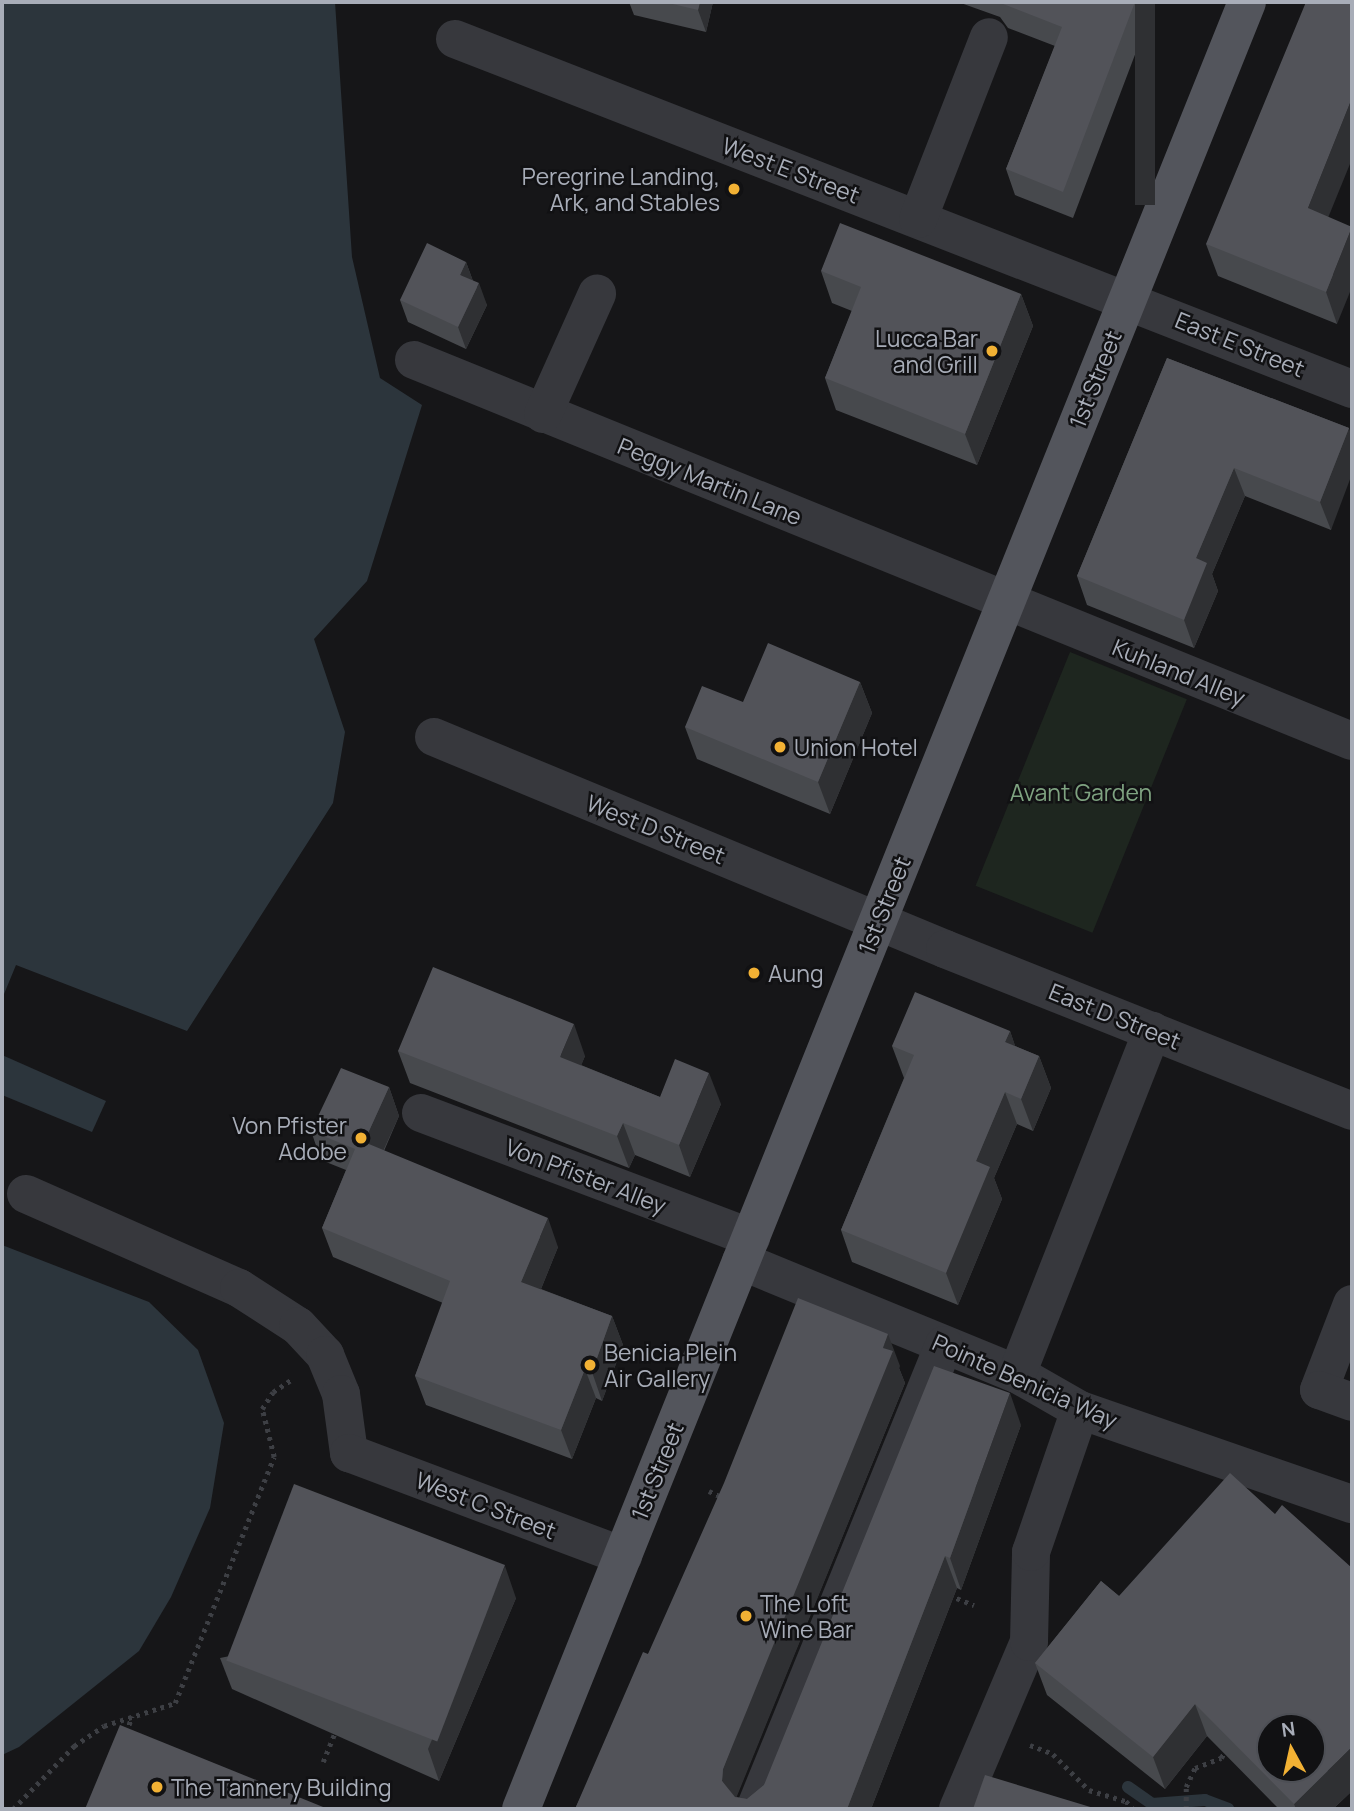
<!DOCTYPE html>
<style>
body{margin:0}
#map{position:relative;width:1354px;height:1811px;overflow:hidden;background:#161618;font-family:Manrope,sans-serif}
div>[style]{position:absolute}
.green>*{inset:0;background:#1e261f;transform-origin:0 0}
.water>*{inset:0;background:#2c353c}
.stream>*{height:12px;margin:-6px;padding:0 6px;transform-origin:6px;border-radius:6px;background:#2c353c}
.path>*{height:4.5px;margin-top:-2.25px;transform-origin:0;background:repeating-linear-gradient(90deg,#3d3f44 0 3.5px,transparent 0 8.5px)}
.minor>*{height:38px;margin:-19px;padding:0 19px;transform-origin:19px;border-radius:19px;background:#37383d}
.major>*{height:38px;margin:-19px;padding:0 19px;transform-origin:19px;border-radius:19px;background:#53555c}
.wall>*{inset:0;background:#47494d}
.shaded-wall>*{inset:0;background:#2f3033;transform-origin:0 0}
.building>*{inset:0;background:#525359;transform-origin:0 0}
.dots>*{width:19px;height:19px;translate:-50% -50%;box-sizing:border-box;border:4px solid #111113;border-radius:50%}
span{translate:-50% -50%;white-space:nowrap;text-align:center;line-height:1.15;-webkit-text-stroke:5px #111113;paint-order:stroke}
.street-label{font-size:23px;color:#a8adb8}
.poi-label{font-size:23px;color:#a8adb8}
.right{translate:-100% -50%;text-align:right}
.left{translate:0 -50%;text-align:left}
.park-label{font-size:23px;color:#7fa381}
.frame{position:absolute;inset:0;border:4px solid #a8adb8;pointer-events:none}
.north{position:absolute;left:1256px;top:1713px;width:70px;height:70px;box-sizing:border-box;background:#111113;border:2px solid #4d4f55;border-radius:50%;rotate:352deg;font-size:19px;font-weight:700;line-height:28px;text-align:center;color:#a8adb8}
.north::after{content:'';display:block;margin:auto;width:24px;height:32px;background:#f2b134;clip-path:polygon(50% 0,100% 100%,50% 72%,0 100%)}
</style>
<div id="map">
<div class="green">
<i style="left:1070px;top:652px;width:126px;height:252px;rotate:22deg"></i>
</div>
<div class="water">
<i style="clip-path:polygon(2px 2px,335px 2px,352px 257px,380px 378px,422px 405px,367px 581px,314px 639px,345px 732px,333px 803px,187px 1031px,16px 965px,2px 999px)"></i>
<i style="clip-path:polygon(2px 1055px,106px 1101px,92px 1132px,2px 1095px)"></i>
<i style="clip-path:polygon(2px 1245px,149px 1302px,198px 1350px,224px 1423px,210px 1508px,171px 1597px,139px 1651px,19px 1747px,2px 1755px)"></i>
</div>
<div class="stream">
<i style="left:1128px;top:1787px;width:29px;rotate:35deg"></i>
<i style="left:1152px;top:1804px;width:53px;rotate:-4.3deg"></i>
<i style="left:1205px;top:1800px;width:25px;rotate:21deg"></i>
</div>
<div class="path">
<i style="left:709px;top:1491px;width:17px;rotate:25deg"></i>
<i style="left:949px;top:1595px;width:27px;rotate:22deg"></i>
<i style="left:126px;top:1733px;width:18px;rotate:-71deg"></i>
<i style="left:1030px;top:1745px;width:25px;rotate:21deg"></i>
<i style="left:1053px;top:1754px;width:51px;rotate:45deg"></i>
<i style="left:1089px;top:1790px;width:39px;rotate:17deg"></i>
<i style="left:1126px;top:1801px;width:11px;rotate:49deg"></i>
<i style="left:323px;top:1762px;width:35px;rotate:-68deg"></i>
<i style="left:13px;top:1809px;width:88px;rotate:-45.9deg"></i>
<i style="left:74px;top:1746px;width:36px;rotate:-34deg"></i>
<i style="left:104px;top:1726px;width:75px;rotate:-17.9deg"></i>
<i style="left:175px;top:1703px;width:265px;rotate:-68.1deg"></i>
<i style="left:274px;top:1457px;width:49px;rotate:-104deg"></i>
<i style="left:262px;top:1409px;width:20px;rotate:-57deg"></i>
<i style="left:273px;top:1392px;width:23px;rotate:-34deg"></i>
<i style="left:1186px;top:1809px;width:22px;rotate:-90deg"></i>
<i style="left:1186px;top:1787px;width:21px;rotate:-65deg"></i>
<i style="left:1195px;top:1768px;width:28px;rotate:-21deg"></i>
<i style="left:1221px;top:1758px;width:9px;rotate:-58deg"></i>
</div>
<div class="minor">
<i style="left:455px;top:39px;width:963px;rotate:21.32deg"></i>
<i style="left:918px;top:219px;width:195px;rotate:-68.7deg"></i>
<i style="left:414px;top:360px;width:1012px;rotate:22.11deg"></i>
<i style="left:543px;top:414px;width:132px;rotate:-65.8deg"></i>
<i style="left:434px;top:737px;width:553px;rotate:22.53deg"></i>
<i style="left:945px;top:949px;width:438px;rotate:21.7deg"></i>
<i style="left:421px;top:1113px;width:353px;rotate:20.7deg"></i>
<i style="left:26px;top:1194px;width:233px;rotate:23.8deg"></i>
<i style="left:239px;top:1288px;width:70px;rotate:32.8deg"></i>
<i style="left:298px;top:1326px;width:40px;rotate:47deg"></i>
<i style="left:325px;top:1355px;width:42px;rotate:67.7deg"></i>
<i style="left:341px;top:1394px;width:60px;rotate:82.3deg"></i>
<i style="left:349px;top:1453px;width:293px;rotate:20.6deg"></i>
<i style="left:741px;top:1261px;width:298px;rotate:22.3deg"></i>
<i style="left:1017px;top:1374px;width:73px;rotate:29.7deg"></i>
<i style="left:1080px;top:1410px;width:288px;rotate:19.1deg"></i>
<i style="left:1352px;top:1304px;width:92px;rotate:111deg"></i>
<i style="left:1319px;top:1390px;width:35px;rotate:20deg"></i>
<i style="left:1017px;top:1374px;width:369px;rotate:-68.5deg"></i>
<i style="left:755px;top:1809px;width:501px;rotate:-67.84deg"></i>
<i style="left:958px;top:1809px;width:181px;rotate:-67deg"></i>
<i style="left:1029px;top:1642px;width:90px;rotate:-88.7deg"></i>
<i style="left:1031px;top:1552px;width:150px;rotate:-71deg"></i>
</div>
<div class="major">
<i style="left:521px;top:1809px;width:1947px;rotate:-68.11deg"></i>
</div>
<div class="wall">
<i style="clip-path:polygon(629px 2px,713px 2px,706px 32px,634px 15px)"></i>
<i style="clip-path:polygon(958px 2px,1155px 2px,1073px 218px,1015px 195px,1006px 169px,1055px 46px,1008px 28px,1000px 17px)"></i>
<i style="clip-path:polygon(1329px 217px,1337px 324px,1218px 276px,1206px 244px)"></i>
<i style="clip-path:polygon(466px 262px,473px 281px,487px 305px,466px 349px,408px 322px,400px 300px)"></i>
<i style="clip-path:polygon(821px 271px,1021px 294px,1033px 326px,977px 465px,836px 410px,825px 378px,852px 311px,832px 303px)"></i>
<i style="clip-path:polygon(1167px 358px,1349px 428px,1331px 530px,1245px 496px,1212px 574px,1218px 591px,1194px 648px,1087px 605px,1077px 576px)"></i>
<i style="clip-path:polygon(860px 682px,872px 713px,830px 814px,697px 759px,685px 727px,743px 702px)"></i>
<i style="clip-path:polygon(1010px 1031px,1015px 1046px,1039px 1056px,1051px 1088px,1033px 1131px,1017px 1124px,994px 1178px,1002px 1199px,958px 1305px,852px 1262px,841px 1230px,904px 1078px,892px 1046px)"></i>
<i style="clip-path:polygon(398px 1051px,585px 1056px,581px 1065px,660px 1097px,721px 1104px,690px 1177px,635px 1155px,629px 1168px,410px 1083px)"></i>
<i style="clip-path:polygon(389px 1087px,399px 1116px,384px 1151px,558px 1247px,541px 1289px,612px 1316px,623px 1345px,602px 1401px,596px 1398px,572px 1459px,426px 1405px,415px 1376px,443px 1303px,333px 1257px,322px 1228px,346px 1170px,321px 1160px,311px 1131px)"></i>
<i style="clip-path:polygon(900px 1366px,899px 1368px,905px 1383px,736px 1797px,747px 1799px,764px 1785px,1021px 1425px,961px 1590px,957px 1588px,871px 1809px,575px 1809px,648px 1654px)"></i>
<i style="clip-path:polygon(1101px 1581px,1352px 1791px,1333px 1809px,1279px 1809px,1207px 1736px,1165px 1789px,1047px 1695px,1035px 1663px)"></i>
<i style="clip-path:polygon(516px 1598px,439px 1781px,232px 1689px,220px 1658px)"></i>
</div>
<div class="shaded-wall">
<i style="clip-path:polygon(700px 2px,713px 2px,706px 32px,698px 10px)"></i>
<i style="left:1135px;top:2px;width:20px;height:203px"></i>
<i style="clip-path:polygon(1352px 98px,1352px 159px,1319px 240px,1308px 208px)"></i>
<i style="clip-path:polygon(1352px 227px,1352px 287px,1337px 324px,1326px 292px)"></i>
<i style="clip-path:polygon(466px 262px,474px 284px,460px 275px)"></i>
<i style="clip-path:polygon(479px 283px,487px 305px,466px 349px,458px 327px)"></i>
<i style="clip-path:polygon(1021px 294px,1033px 326px,977px 465px,965px 434px)"></i>
<i style="clip-path:polygon(1349px 428px,1352px 437px,1352px 474px,1331px 530px,1320px 502px)"></i>
<i style="clip-path:polygon(1234px 468px,1245px 496px,1212px 574px,1218px 591px,1194px 648px,1184px 620px,1196px 558px)"></i>
<i style="clip-path:polygon(860px 682px,872px 713px,830px 814px,818px 782px)"></i>
<i style="clip-path:polygon(574px 1024px,585px 1056px,572px 1089px,560px 1057px)"></i>
<i style="clip-path:polygon(1010px 1031px,1021px 1063px,1005px 1042px)"></i>
<i style="clip-path:polygon(1039px 1056px,1051px 1088px,1033px 1131px,1021px 1099px)"></i>
<i style="clip-path:polygon(709px 1073px,721px 1104px,690px 1177px,679px 1145px)"></i>
<i style="clip-path:polygon(389px 1087px,399px 1116px,374px 1171px,364px 1142px)"></i>
<i style="clip-path:polygon(1005px 1092px,1017px 1124px,994px 1178px,1002px 1199px,958px 1305px,946px 1273px,976px 1161px)"></i>
<i style="clip-path:polygon(623px 1123px,635px 1155px,629px 1168px,617px 1136px)"></i>
<i style="clip-path:polygon(548px 1218px,558px 1247px,532px 1311px,521px 1282px)"></i>
<i style="clip-path:polygon(612px 1316px,623px 1345px,602px 1401px,592px 1372px)"></i>
<i style="clip-path:polygon(888px 1334px,900px 1366px,899px 1368px,905px 1383px,735px 1801px,722px 1781px,723px 1769px)"></i>
<i style="clip-path:polygon(585px 1369px,596px 1398px,572px 1459px,561px 1430px)"></i>
<i style="clip-path:polygon(1010px 1393px,1021px 1425px,961px 1590px,950px 1558px)"></i>
<i style="clip-path:polygon(945px 1556px,957px 1588px,871px 1809px,847px 1809px)"></i>
<i style="clip-path:polygon(505px 1566px,516px 1598px,439px 1781px,428px 1749px)"></i>
<i style="clip-path:polygon(1195px 1704px,1207px 1736px,1165px 1789px,1153px 1757px)"></i>
<i style="clip-path:polygon(1352px 1747px,1352px 1791px,1333px 1809px,1296px 1809px,1294px 1804px)"></i>
</div>
<div class="building">
<i style="clip-path:polygon(664px 2px,700px 2px,698px 10px)"></i>
<i style="clip-path:polygon(998px 2px,1135px 2px,1063px 192px,1006px 169px,1062px 27px)"></i>
<i style="clip-path:polygon(1306px 2px,1352px 2px,1352px 98px,1308px 208px,1352px 227px,1326px 292px,1206px 244px)"></i>
<i style="clip-path:polygon(840px 223px,1021px 294px,965px 434px,825px 378px,861px 287px,821px 271px)"></i>
<i style="clip-path:polygon(427px 243px,466px 262px,460px 275px,479px 283px,458px 327px,400px 300px)"></i>
<i style="clip-path:polygon(1167px 358px,1349px 428px,1320px 502px,1234px 468px,1196px 558px,1207px 563px,1184px 620px,1077px 576px)"></i>
<i style="clip-path:polygon(768px 643px,860px 682px,818px 782px,685px 727px,702px 686px,743px 702px)"></i>
<i style="clip-path:polygon(433px 967px,574px 1024px,560px 1057px,660px 1097px,675px 1059px,709px 1073px,679px 1145px,623px 1123px,617px 1136px,398px 1051px)"></i>
<i style="clip-path:polygon(915px 992px,1010px 1031px,1005px 1042px,1039px 1056px,1021px 1099px,1005px 1092px,976px 1161px,990px 1167px,946px 1273px,841px 1230px,914px 1055px,892px 1046px)"></i>
<i style="clip-path:polygon(341px 1068px,389px 1087px,364px 1142px,548px 1218px,521px 1282px,612px 1316px,592px 1372px,585px 1369px,561px 1430px,415px 1376px,450px 1281px,322px 1228px,355px 1149px,311px 1131px)"></i>
<i style="clip-path:polygon(798px 1298px,888px 1334px,883px 1348px,893px 1351px,723px 1769px,722px 1781px,735px 1797px,747px 1799px,764px 1785px,934px 1366px,1010px 1393px,950px 1558px,945px 1556px,847px 1809px,575px 1809px,643px 1652px,648px 1654px,724px 1483px)"></i>
<i style="clip-path:polygon(evenodd,1230px 1473px,1275px 1514px,1282px 1505px,1352px 1568px,1352px 1747px,1294px 1804px,1195px 1704px,1153px 1757px,1035px 1663px,1101px 1581px,1119px 1596px,1230px 1473px,1270px 1727px,1312px 1727px,1312px 1769px,1270px 1769px,1270px 1727px)"></i>
<i style="left:294px;top:1484px;width:226px;height:189px;rotate:21deg"></i>
<i style="clip-path:polygon(120px 1725px,328px 1809px,85px 1809px)"></i>
<i style="clip-path:polygon(985px 1775px,1097px 1809px,973px 1809px)"></i>
</div>
<div class="dots">
<i style="left:734px;top:189px;background:#f2b134"></i>
<i style="left:992px;top:351px;background:#f2b134"></i>
<i style="left:780px;top:747px;background:#f2b134"></i>
<i style="left:754px;top:973px;background:#f2b134"></i>
<i style="left:361px;top:1138px;background:#f2b134"></i>
<i style="left:590px;top:1365px;background:#f2b134"></i>
<i style="left:746px;top:1616px;background:#f2b134"></i>
<i style="left:157px;top:1787px;background:#f2b134"></i>
</div>
<div class="street-label">
<span style="left:791px;top:170px;rotate:21deg">West E Street</span>
<span style="left:1240px;top:344px;rotate:22deg">East E Street</span>
<span style="left:1095px;top:379px;rotate:-68deg">1st Street</span>
<span style="left:710px;top:481px;rotate:22deg">Peggy Martin Lane</span>
<span style="left:1179px;top:672px;rotate:22deg">Kuhland Alley</span>
<span style="left:656px;top:829px;rotate:22deg">West D Street</span>
<span style="left:884px;top:905px;rotate:-68deg">1st Street</span>
<span style="left:1115px;top:1016px;rotate:22deg">East D Street</span>
<span style="left:586px;top:1176px;rotate:21deg">Von Pfister Alley</span>
<span style="left:1025px;top:1381px;rotate:24deg">Pointe Benicia Way</span>
<span style="left:657px;top:1471px;rotate:-68deg">1st Street</span>
<span style="left:486px;top:1505px;rotate:21deg">West C Street</span>
</div>
<div class="poi-label">
<span class="right" style="left:720px;top:189px">Peregrine Landing,<br>Ark, and Stables</span>
<span class="right" style="left:978px;top:351px">Lucca Bar<br>and Grill</span>
<span class="left" style="left:794px;top:747px">Union Hotel</span>
<span class="left" style="left:768px;top:973px">Aung</span>
<span class="right" style="left:347px;top:1138px">Von Pfister<br>Adobe</span>
<span class="left" style="left:604px;top:1365px">Benicia Plein<br>Air Gallery</span>
<span class="left" style="left:760px;top:1616px">The Loft<br>Wine Bar</span>
<span class="left" style="left:171px;top:1787px">The Tannery Building</span>
</div>
<div class="park-label">
<span style="left:1081px;top:792px">Avant Garden</span>
</div>
<div class="frame"></div>
<div class="north">N</div>
</div>
